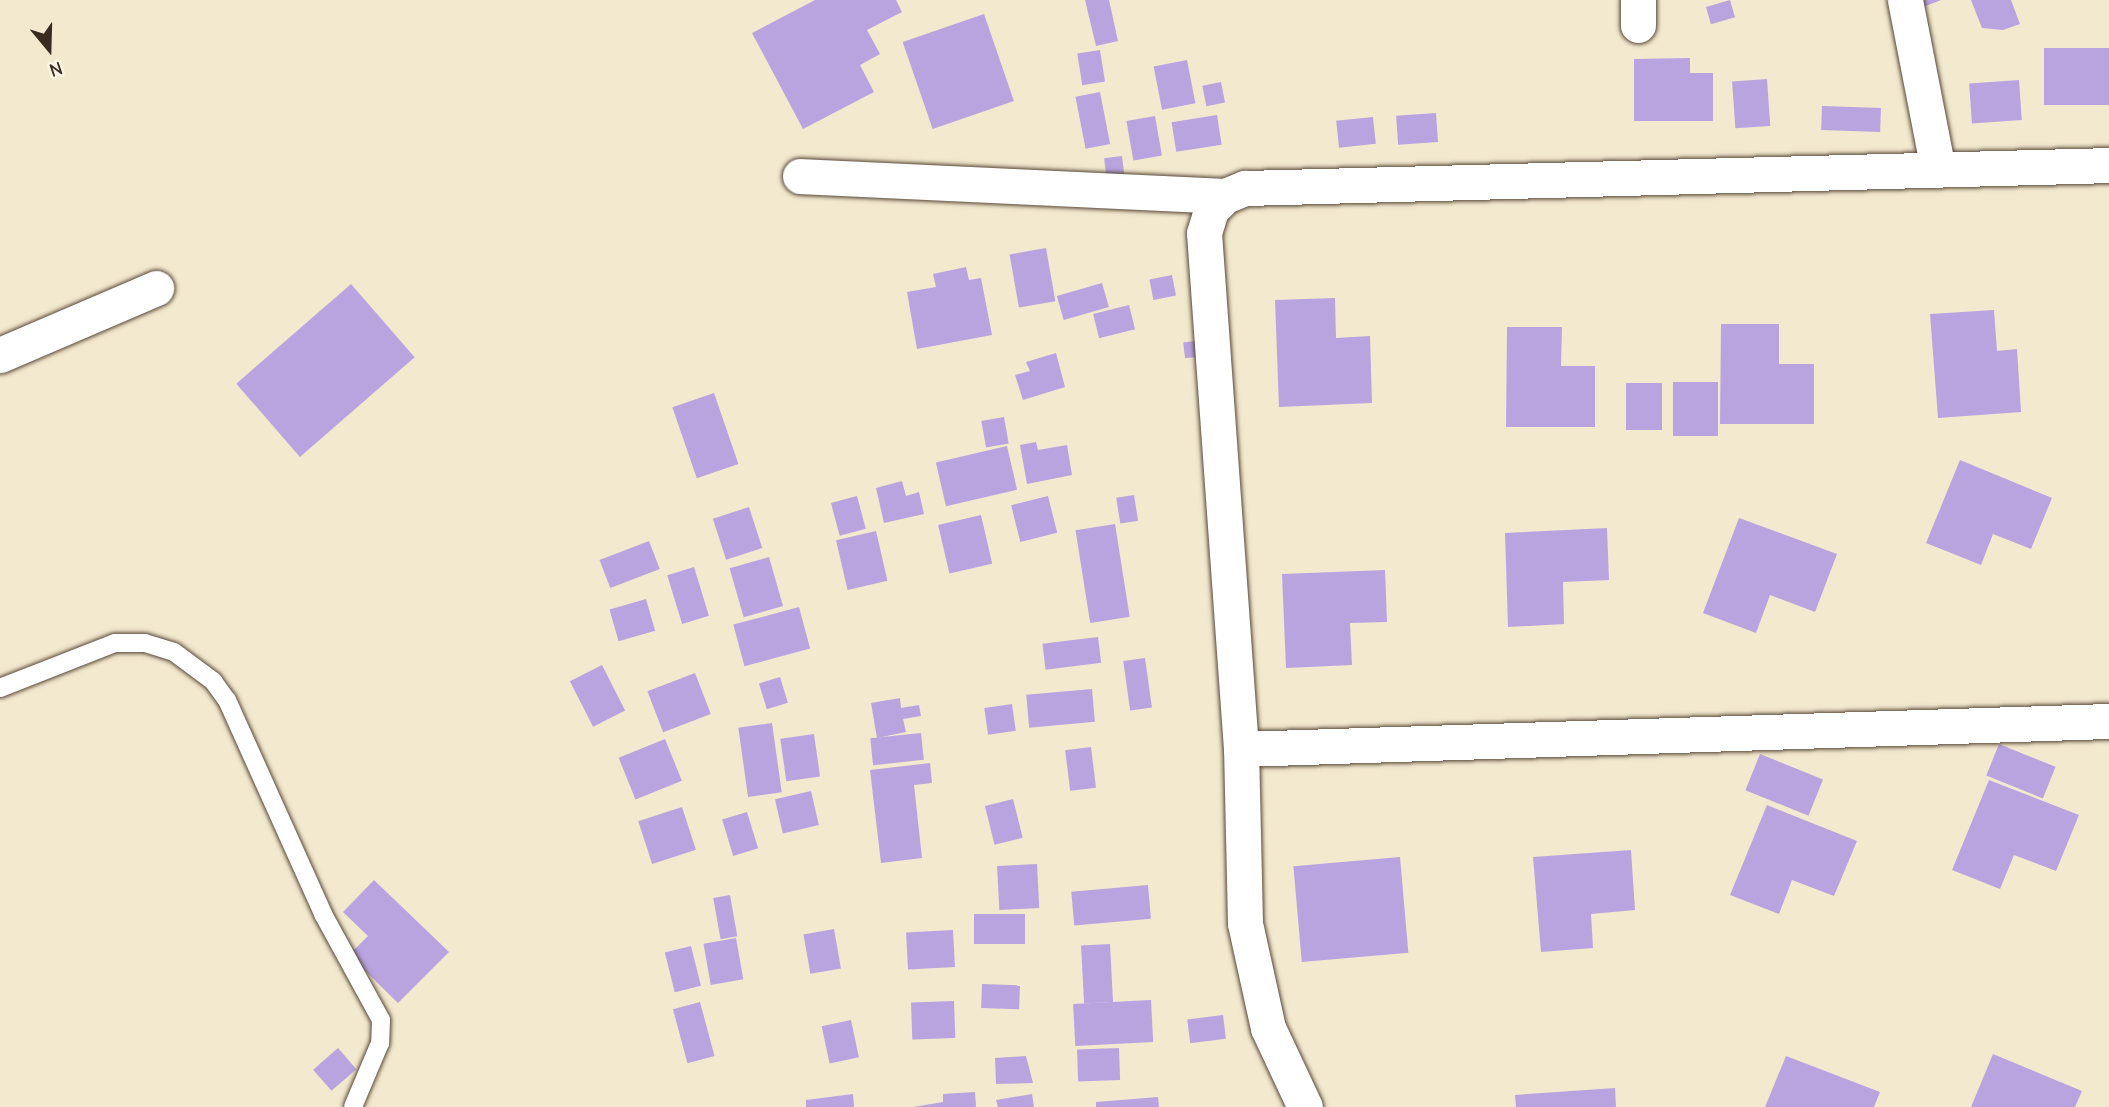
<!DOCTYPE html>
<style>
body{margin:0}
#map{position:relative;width:2109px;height:1107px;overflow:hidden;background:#f3e9ce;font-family:"Comic Neue",sans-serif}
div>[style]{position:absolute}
.building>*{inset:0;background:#b9a4e0;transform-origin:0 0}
.roads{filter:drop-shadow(0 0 2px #574738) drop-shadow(0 0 2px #574738)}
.lane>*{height:18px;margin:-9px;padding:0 9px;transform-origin:9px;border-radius:9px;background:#fff}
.street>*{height:35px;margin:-17.5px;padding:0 17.5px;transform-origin:17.5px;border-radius:17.5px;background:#fff}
span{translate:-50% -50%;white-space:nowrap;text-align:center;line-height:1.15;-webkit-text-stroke:6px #fcf5e5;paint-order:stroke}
.north{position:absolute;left:14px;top:14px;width:70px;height:70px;-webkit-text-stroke:5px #fcf5e5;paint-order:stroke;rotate:161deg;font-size:19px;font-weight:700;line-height:28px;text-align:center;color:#3b2a1e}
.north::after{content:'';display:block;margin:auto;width:24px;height:32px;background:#3b2a1e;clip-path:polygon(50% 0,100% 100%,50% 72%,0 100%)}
</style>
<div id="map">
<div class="building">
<i style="clip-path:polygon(815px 0,896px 0,902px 12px,867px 30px,880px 54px,860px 65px,874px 92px,803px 129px,752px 33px)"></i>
<i style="clip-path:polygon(1085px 0,1109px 0,1118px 41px,1096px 46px)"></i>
<i style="left:1730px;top:0;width:18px;height:25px;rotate:74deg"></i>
<i style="clip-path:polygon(1918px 0,1941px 0,1921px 8px)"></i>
<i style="clip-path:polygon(1971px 0,2011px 0,2020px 24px,2003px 30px,1982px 28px)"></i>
<i style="left:984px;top:14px;width:92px;height:86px;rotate:71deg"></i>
<i style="left:2109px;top:48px;width:57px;height:65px;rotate:90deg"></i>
<i style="left:1100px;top:50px;width:32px;height:23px;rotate:81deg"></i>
<i style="clip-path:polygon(1690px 58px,1690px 73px,1713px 73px,1713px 121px,1634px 121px,1634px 59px)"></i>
<i style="left:1187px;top:60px;width:44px;height:34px;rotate:79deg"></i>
<i style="left:1767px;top:79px;width:47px;height:35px;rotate:86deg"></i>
<i style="left:2019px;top:80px;width:40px;height:50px;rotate:86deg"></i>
<i style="left:1221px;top:82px;width:21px;height:19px;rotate:79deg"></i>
<i style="left:1100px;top:92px;width:53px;height:25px;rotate:79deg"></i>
<i style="left:1822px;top:106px;width:59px;height:24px;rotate:2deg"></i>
<i style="left:1436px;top:113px;width:29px;height:40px;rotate:86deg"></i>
<i style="left:1217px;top:115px;width:30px;height:46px;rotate:81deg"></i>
<i style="left:1155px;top:116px;width:40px;height:29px;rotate:80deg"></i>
<i style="left:1373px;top:117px;width:27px;height:37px;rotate:84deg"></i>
<i style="left:1122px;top:156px;width:33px;height:18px;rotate:83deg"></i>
<i style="left:1046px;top:248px;width:54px;height:37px;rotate:80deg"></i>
<i style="clip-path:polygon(966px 267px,969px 280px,981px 278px,992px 335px,917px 349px,907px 292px,936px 287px,933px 274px)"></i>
<i style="left:1172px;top:275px;width:21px;height:23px;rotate:79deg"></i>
<i style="left:1102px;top:283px;width:25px;height:47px;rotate:74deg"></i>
<i style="left:351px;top:284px;width:97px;height:152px;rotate:49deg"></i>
<i style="clip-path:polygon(1335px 298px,1336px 338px,1370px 336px,1372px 403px,1279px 407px,1275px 300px)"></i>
<i style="left:1129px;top:305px;width:25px;height:37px;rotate:76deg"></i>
<i style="clip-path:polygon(1994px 310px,1997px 351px,2017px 349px,2021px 412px,1938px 418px,1930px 314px)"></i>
<i style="clip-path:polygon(1721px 324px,1779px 324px,1779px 364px,1814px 364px,1814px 424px,1720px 424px)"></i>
<i style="clip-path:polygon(1507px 327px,1562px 327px,1561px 366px,1595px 366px,1595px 427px,1506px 427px)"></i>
<i style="left:1203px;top:340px;width:16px;height:20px;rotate:83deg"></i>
<i style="clip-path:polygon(1056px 353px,1065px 387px,1023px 400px,1015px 375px,1030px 371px,1026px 362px)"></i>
<i style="left:1673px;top:382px;width:45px;height:54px"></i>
<i style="left:1626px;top:383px;width:36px;height:47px"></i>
<i style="left:714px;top:393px;width:75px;height:44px;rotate:71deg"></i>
<i style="left:1004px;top:417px;width:27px;height:23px;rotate:80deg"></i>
<i style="clip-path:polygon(1036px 442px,1038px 450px,1067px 445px,1072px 475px,1027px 484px,1020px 445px)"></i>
<i style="left:1007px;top:446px;width:45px;height:73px;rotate:77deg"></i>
<i style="clip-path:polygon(1960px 460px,2052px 498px,2031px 549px,1993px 534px,1981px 565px,1926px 543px)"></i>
<i style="clip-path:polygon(902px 481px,906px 496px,919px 492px,924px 514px,884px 523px,876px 488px)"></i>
<i style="left:1134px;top:495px;width:26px;height:18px;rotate:81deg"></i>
<i style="left:857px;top:496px;width:34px;height:27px;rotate:75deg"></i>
<i style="left:1048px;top:496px;width:38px;height:38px;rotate:76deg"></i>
<i style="left:749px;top:507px;width:43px;height:38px;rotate:72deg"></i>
<i style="left:981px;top:515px;width:50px;height:44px;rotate:77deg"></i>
<i style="clip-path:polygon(1739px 518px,1837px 554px,1815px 612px,1770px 595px,1756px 633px,1703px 613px)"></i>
<i style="left:1115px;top:524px;width:94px;height:40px;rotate:81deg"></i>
<i style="clip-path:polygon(1607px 528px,1609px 580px,1563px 582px,1564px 624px,1508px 627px,1505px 533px)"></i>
<i style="left:876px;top:531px;width:51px;height:41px;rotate:77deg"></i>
<i style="left:649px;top:541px;width:30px;height:53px;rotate:69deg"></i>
<i style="left:769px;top:557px;width:51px;height:41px;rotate:74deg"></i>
<i style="left:694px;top:567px;width:51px;height:28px;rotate:73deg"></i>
<i style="clip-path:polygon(1385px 570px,1387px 622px,1350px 623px,1352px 665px,1286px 668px,1282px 574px)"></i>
<i style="left:646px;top:599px;width:33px;height:38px;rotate:74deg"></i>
<i style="left:799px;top:607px;width:43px;height:68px;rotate:75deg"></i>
<i style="left:1098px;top:637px;width:26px;height:56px;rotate:83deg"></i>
<i style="left:1145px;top:658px;width:50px;height:22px;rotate:82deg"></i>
<i style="left:602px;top:665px;width:51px;height:36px;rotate:63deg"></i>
<i style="left:695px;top:673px;width:44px;height:51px;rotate:69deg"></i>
<i style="left:780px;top:677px;width:27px;height:22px;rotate:73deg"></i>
<i style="left:1092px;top:689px;width:33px;height:66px;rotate:85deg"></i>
<i style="clip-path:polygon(900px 698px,901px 708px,919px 705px,921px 716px,903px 719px,906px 732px,877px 738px,871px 703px)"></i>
<i style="left:1012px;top:704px;width:27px;height:28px;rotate:82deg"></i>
<i style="left:772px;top:723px;width:70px;height:34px;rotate:82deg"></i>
<i style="left:921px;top:733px;width:27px;height:51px;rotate:84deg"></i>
<i style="left:814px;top:734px;width:43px;height:34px;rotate:82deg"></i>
<i style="left:665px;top:739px;width:45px;height:50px;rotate:68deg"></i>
<i style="left:1999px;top:744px;width:61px;height:34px;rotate:22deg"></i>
<i style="left:1091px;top:747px;width:41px;height:26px;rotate:83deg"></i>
<i style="left:1760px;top:754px;width:68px;height:39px;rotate:22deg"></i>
<i style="clip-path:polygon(930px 763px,932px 783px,914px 785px,922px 858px,881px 863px,870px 770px)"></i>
<i style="clip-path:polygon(1989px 780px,2079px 815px,2056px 871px,2014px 855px,2000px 889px,1952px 870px)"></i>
<i style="left:811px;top:791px;width:35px;height:37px;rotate:77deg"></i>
<i style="left:1013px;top:799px;width:40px;height:29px;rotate:76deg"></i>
<i style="clip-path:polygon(1767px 805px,1857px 841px,1834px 896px,1792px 880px,1779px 914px,1730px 895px)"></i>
<i style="left:682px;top:807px;width:45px;height:46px;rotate:72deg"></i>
<i style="left:747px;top:812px;width:38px;height:26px;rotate:73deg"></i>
<i style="clip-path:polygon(1631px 850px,1635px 910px,1591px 914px,1593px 948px,1541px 952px,1533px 857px)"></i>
<i style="left:1400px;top:857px;width:96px;height:107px;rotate:85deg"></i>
<i style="left:1037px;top:864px;width:44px;height:40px;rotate:87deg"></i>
<i style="clip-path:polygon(374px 880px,449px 952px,398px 1003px,349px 955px,368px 936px,343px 912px)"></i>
<i style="left:1148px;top:885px;width:34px;height:77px;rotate:85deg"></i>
<i style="left:730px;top:895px;width:42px;height:17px;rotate:80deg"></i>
<i style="left:974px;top:914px;width:51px;height:30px"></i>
<i style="left:834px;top:929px;width:40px;height:31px;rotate:80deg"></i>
<i style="left:953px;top:930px;width:37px;height:47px;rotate:87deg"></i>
<i style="left:736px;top:938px;width:42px;height:33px;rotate:80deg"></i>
<i style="left:1110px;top:944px;width:58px;height:29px;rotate:87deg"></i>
<i style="left:691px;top:946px;width:41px;height:27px;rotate:76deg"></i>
<i style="left:982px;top:984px;width:38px;height:24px;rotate:2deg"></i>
<i style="left:1151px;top:1000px;width:42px;height:78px;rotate:87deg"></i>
<i style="left:954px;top:1001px;width:37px;height:43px;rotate:88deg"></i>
<i style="left:700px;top:1002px;width:56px;height:28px;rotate:75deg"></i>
<i style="left:1223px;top:1015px;width:24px;height:36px;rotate:83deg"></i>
<i style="left:851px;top:1020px;width:38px;height:30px;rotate:78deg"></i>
<i style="left:338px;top:1048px;width:28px;height:33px;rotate:49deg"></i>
<i style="left:1119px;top:1048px;width:32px;height:42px;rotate:88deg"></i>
<i style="clip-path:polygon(1993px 1054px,2082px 1091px,2075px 1107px,1971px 1107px)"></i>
<i style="clip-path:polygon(1026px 1056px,1033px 1083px,996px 1084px,995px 1058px)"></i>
<i style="clip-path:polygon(1786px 1056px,1880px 1092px,1874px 1107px,1765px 1107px)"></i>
<i style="clip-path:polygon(1615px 1088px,1616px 1107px,1516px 1107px,1515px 1095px)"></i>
<i style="clip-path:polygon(975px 1092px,976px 1107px,913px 1107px,943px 1102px,943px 1094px)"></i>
<i style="clip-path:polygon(853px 1094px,854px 1107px,806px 1107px,806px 1100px)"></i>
<i style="clip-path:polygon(1032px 1094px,1034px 1107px,998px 1107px,996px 1100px)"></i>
<i style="clip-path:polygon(1158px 1097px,1159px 1107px,1096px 1107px,1096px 1102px)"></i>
</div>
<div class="roads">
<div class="lane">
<i style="left:0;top:688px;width:123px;rotate:-21.4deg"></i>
<i style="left:115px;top:643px;width:30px"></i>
<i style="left:145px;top:643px;width:30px;rotate:17deg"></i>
<i style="left:174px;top:652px;width:49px;rotate:36.6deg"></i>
<i style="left:213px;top:681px;width:24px;rotate:54deg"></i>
<i style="left:227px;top:700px;width:235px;rotate:65.8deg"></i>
<i style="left:323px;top:914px;width:121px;rotate:61.3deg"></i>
<i style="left:381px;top:1020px;width:23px;rotate:92deg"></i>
<i style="left:380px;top:1043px;width:69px;rotate:112.9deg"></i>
</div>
<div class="street">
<i style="left:1905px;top:0;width:173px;rotate:79deg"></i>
<i style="left:1638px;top:25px;width:25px;rotate:-90deg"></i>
<i style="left:800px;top:176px;width:425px;rotate:2.7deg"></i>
<i style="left:0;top:355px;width:170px;rotate:-23.2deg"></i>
<i style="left:1241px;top:749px;width:868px;rotate:-1.85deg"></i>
<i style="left:1305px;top:1107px;width:87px;rotate:-115.1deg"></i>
<i style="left:1268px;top:1028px;width:107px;rotate:-102.4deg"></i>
<i style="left:1245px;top:923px;width:174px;rotate:-91.3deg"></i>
<i style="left:1241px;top:749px;width:517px;rotate:-94.1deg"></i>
<i style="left:1204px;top:233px;width:24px;rotate:-73deg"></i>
<i style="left:1211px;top:210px;width:20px;rotate:-45deg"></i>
<i style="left:1225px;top:196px;width:22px;rotate:-22deg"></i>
<i style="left:1245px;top:188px;width:864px;rotate:-1.52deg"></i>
</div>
</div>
<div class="north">N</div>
</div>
